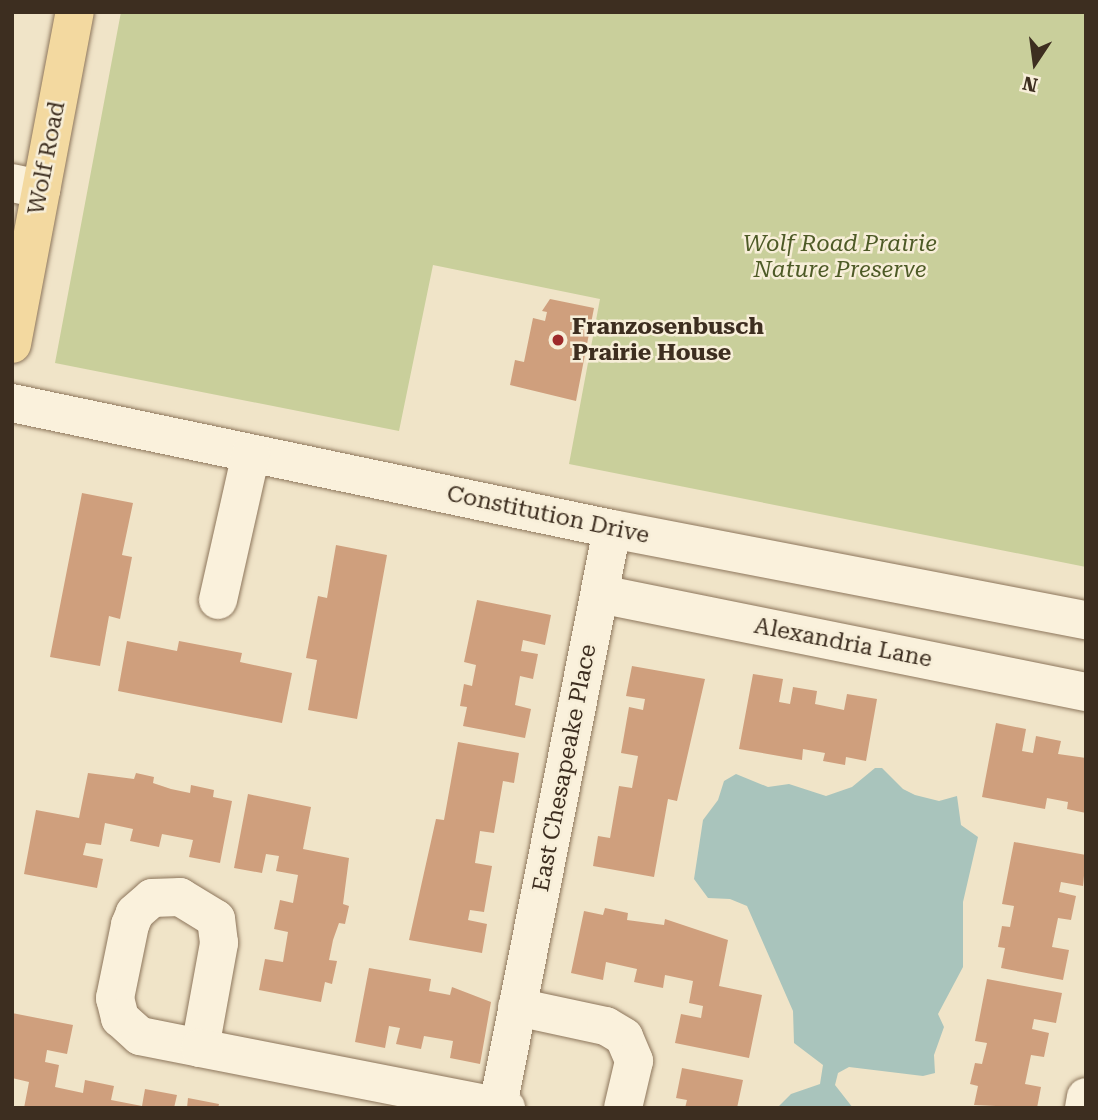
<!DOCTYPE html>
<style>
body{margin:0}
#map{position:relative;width:1098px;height:1120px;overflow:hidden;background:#f0e4c8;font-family:"Roboto Serif",serif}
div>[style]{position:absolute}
.green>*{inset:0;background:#c9cf9b}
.water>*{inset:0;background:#a9c4bc}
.building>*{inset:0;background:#cf9f7d}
.roads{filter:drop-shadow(0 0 2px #8d765c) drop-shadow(0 0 2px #8d765c)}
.minor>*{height:38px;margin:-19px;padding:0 19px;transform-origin:19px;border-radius:19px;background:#faf1dc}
.major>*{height:38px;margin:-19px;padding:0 19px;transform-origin:19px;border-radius:19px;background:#f3d9a0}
.dots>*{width:19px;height:19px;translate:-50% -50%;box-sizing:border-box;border:4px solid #f7eed8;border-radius:50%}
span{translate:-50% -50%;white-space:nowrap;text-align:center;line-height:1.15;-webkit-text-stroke:5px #f7eed8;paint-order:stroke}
.street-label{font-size:23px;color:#3d2e20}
.park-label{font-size:23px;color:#4d5a26;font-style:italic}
.poi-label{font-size:23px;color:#3d2e20;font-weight:700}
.left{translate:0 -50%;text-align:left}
.frame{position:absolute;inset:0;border:14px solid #3d2e20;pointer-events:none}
.north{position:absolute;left:1000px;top:28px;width:70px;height:70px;-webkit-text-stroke:5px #f7eed8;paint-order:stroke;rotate:193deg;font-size:19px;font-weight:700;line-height:28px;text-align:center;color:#3d2e20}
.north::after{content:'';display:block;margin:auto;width:24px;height:32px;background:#3d2e20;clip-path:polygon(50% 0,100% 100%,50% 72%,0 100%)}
</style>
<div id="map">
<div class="green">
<i style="clip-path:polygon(121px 12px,1086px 12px,1086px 567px,569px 464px,600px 299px,433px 265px,399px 431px,55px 363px)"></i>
</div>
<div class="water">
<i style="clip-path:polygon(875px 768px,882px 768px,903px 789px,915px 795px,939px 801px,957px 796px,961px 825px,978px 837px,963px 902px,963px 967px,938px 1014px,944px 1027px,934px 1055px,935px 1073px,923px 1076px,849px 1067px,838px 1073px,835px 1085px,853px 1108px,777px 1108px,791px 1094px,820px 1084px,823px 1065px,794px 1043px,793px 1011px,747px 906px,730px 899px,708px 898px,694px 879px,703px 820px,718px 800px,724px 781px,736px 774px,768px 787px,789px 784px,826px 796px,852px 787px)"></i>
</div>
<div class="building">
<i style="clip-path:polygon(550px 299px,594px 308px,576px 401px,510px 385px,515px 360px,524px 362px,533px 318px,545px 321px,547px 312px,542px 311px)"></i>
<i style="clip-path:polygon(82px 493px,133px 503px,122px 555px,132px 557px,120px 619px,109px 616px,100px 666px,50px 657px)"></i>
<i style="clip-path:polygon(336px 545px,387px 555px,357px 719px,308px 710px,317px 660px,306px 658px,318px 596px,327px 598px)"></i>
<i style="clip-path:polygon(477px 600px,551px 615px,545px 645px,523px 640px,521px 651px,538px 654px,533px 679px,520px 676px,515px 705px,531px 709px,525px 738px,463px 726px,467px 707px,460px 706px,464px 684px,472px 686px,476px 665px,464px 662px)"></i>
<i style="clip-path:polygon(127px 641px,177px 651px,179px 641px,242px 653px,240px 662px,292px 673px,282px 723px,118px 691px)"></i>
<i style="clip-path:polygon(632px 666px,705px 679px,677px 801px,668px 799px,654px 877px,593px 866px,598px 836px,610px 838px,619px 786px,632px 788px,638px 756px,621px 753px,629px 707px,643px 710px,645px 699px,626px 696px)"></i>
<i style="clip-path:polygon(753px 674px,783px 679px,779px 702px,790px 704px,793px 687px,817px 691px,815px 704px,844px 710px,847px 694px,877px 699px,866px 761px,846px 757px,845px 765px,823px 761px,825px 753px,803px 749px,802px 760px,739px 749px)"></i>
<i style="clip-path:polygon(996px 723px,1026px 729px,1022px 751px,1033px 753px,1036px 736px,1061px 741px,1058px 754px,1086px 758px,1086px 813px,1067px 809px,1068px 802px,1047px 798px,1045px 809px,982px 797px)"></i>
<i style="clip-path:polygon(458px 742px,519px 753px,514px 783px,503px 781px,494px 833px,480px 831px,475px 863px,492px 866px,484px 912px,470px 910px,468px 920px,487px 924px,482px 953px,409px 940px,436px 819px,444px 820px)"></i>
<i style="clip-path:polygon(88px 773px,134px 779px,136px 773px,154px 777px,153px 783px,171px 789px,190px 793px,191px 785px,214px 790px,213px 797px,232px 801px,220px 863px,189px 857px,193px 840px,162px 834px,159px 847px,130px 841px,133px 829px,105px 823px,101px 845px,86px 843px,83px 855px,103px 859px,97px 888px,24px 874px,36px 810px,79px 818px)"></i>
<i style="clip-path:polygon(248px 794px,311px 807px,303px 849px,349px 858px,343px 904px,349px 906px,345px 924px,339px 923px,333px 940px,329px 960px,337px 961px,332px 984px,325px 982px,321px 1002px,259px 990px,265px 959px,283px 962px,288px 932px,274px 929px,280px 900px,293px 903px,298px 875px,276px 871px,279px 856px,266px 854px,262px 873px,234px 868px)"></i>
<i style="clip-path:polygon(1014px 842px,1086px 855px,1083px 886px,1061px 882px,1059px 892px,1076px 896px,1071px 920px,1058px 918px,1052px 947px,1069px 950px,1063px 980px,1001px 968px,1005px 948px,998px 947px,1002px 926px,1010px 927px,1014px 906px,1002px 904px)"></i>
<i style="clip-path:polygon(605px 908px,628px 913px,627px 920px,664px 925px,665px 919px,728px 940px,719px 986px,762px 995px,749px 1058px,675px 1043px,681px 1014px,701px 1018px,703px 1006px,689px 1003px,693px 981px,665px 975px,663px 988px,634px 982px,637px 969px,606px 962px,603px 980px,571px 973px,584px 911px,603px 915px)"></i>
<i style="clip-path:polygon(369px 968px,431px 979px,429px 991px,450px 995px,452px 987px,491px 1002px,480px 1064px,450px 1058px,453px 1041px,424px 1036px,421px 1049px,396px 1044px,400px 1028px,389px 1026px,385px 1048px,355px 1042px)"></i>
<i style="clip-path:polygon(987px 979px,1062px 993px,1056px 1023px,1034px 1019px,1032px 1029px,1049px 1033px,1044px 1057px,1031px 1055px,1025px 1084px,1041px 1087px,1037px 1108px,974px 1105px,978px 1086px,970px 1084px,975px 1063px,982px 1064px,987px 1043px,975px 1041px)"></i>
<i style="clip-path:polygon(12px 1013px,73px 1025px,67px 1054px,47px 1050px,45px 1062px,59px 1065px,55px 1087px,83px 1093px,85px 1080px,114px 1086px,111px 1100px,142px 1106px,145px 1089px,177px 1095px,174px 1108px,24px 1108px,29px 1082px,12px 1078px)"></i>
<i style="clip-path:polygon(682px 1068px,743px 1080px,737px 1108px,685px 1108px,687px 1100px,676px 1098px)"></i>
<i style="clip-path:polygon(188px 1098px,219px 1104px,218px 1108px,187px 1108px)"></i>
</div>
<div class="roads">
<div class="minor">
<i style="left:12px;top:183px;width:30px;rotate:12deg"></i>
<i style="left:12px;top:403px;width:613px;rotate:11.86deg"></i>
<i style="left:612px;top:529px;width:483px;rotate:10.9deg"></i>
<i style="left:600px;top:594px;width:496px;rotate:11.4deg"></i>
<i style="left:218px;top:600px;width:150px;rotate:-77.3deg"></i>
<i style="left:517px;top:1007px;width:91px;rotate:12.1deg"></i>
<i style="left:606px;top:1026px;width:21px;rotate:31deg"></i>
<i style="left:624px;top:1037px;width:26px;rotate:67deg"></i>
<i style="left:634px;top:1061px;width:48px;rotate:103.2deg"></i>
<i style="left:200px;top:1048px;width:107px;rotate:-79.7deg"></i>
<i style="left:219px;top:943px;width:24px;rotate:-97deg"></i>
<i style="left:216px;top:919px;width:42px;rotate:-148.6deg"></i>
<i style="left:180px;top:897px;width:28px;rotate:178deg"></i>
<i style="left:152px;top:898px;width:23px;rotate:139deg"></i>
<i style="left:135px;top:913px;width:13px;rotate:113deg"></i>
<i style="left:130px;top:925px;width:75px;rotate:101.6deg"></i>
<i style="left:115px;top:998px;width:21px;rotate:76deg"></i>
<i style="left:120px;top:1018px;width:27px;rotate:42deg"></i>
<i style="left:140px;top:1036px;width:61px;rotate:11.3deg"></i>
<i style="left:200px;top:1048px;width:312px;rotate:11.1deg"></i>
<i style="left:498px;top:1106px;width:588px;rotate:-78.82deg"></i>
<i style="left:1084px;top:1108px;width:11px;rotate:-80deg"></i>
</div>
<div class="major">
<i style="left:12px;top:344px;width:338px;rotate:-79.3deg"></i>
</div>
</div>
<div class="dots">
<i style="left:558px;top:340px;background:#9e2a2b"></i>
</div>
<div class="street-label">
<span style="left:47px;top:158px;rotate:-79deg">Wolf Road</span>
<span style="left:548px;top:515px;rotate:12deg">Constitution Drive</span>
<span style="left:843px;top:643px;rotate:11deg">Alexandria Lane</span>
<span style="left:565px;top:768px;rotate:-79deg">East Chesapeake Place</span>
</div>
<div class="park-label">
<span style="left:840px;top:257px">Wolf Road Prairie<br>Nature Preserve</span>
</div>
<div class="poi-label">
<span class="left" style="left:572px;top:340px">Franzosenbusch<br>Prairie House</span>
</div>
<div class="frame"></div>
<div class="north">N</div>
</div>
